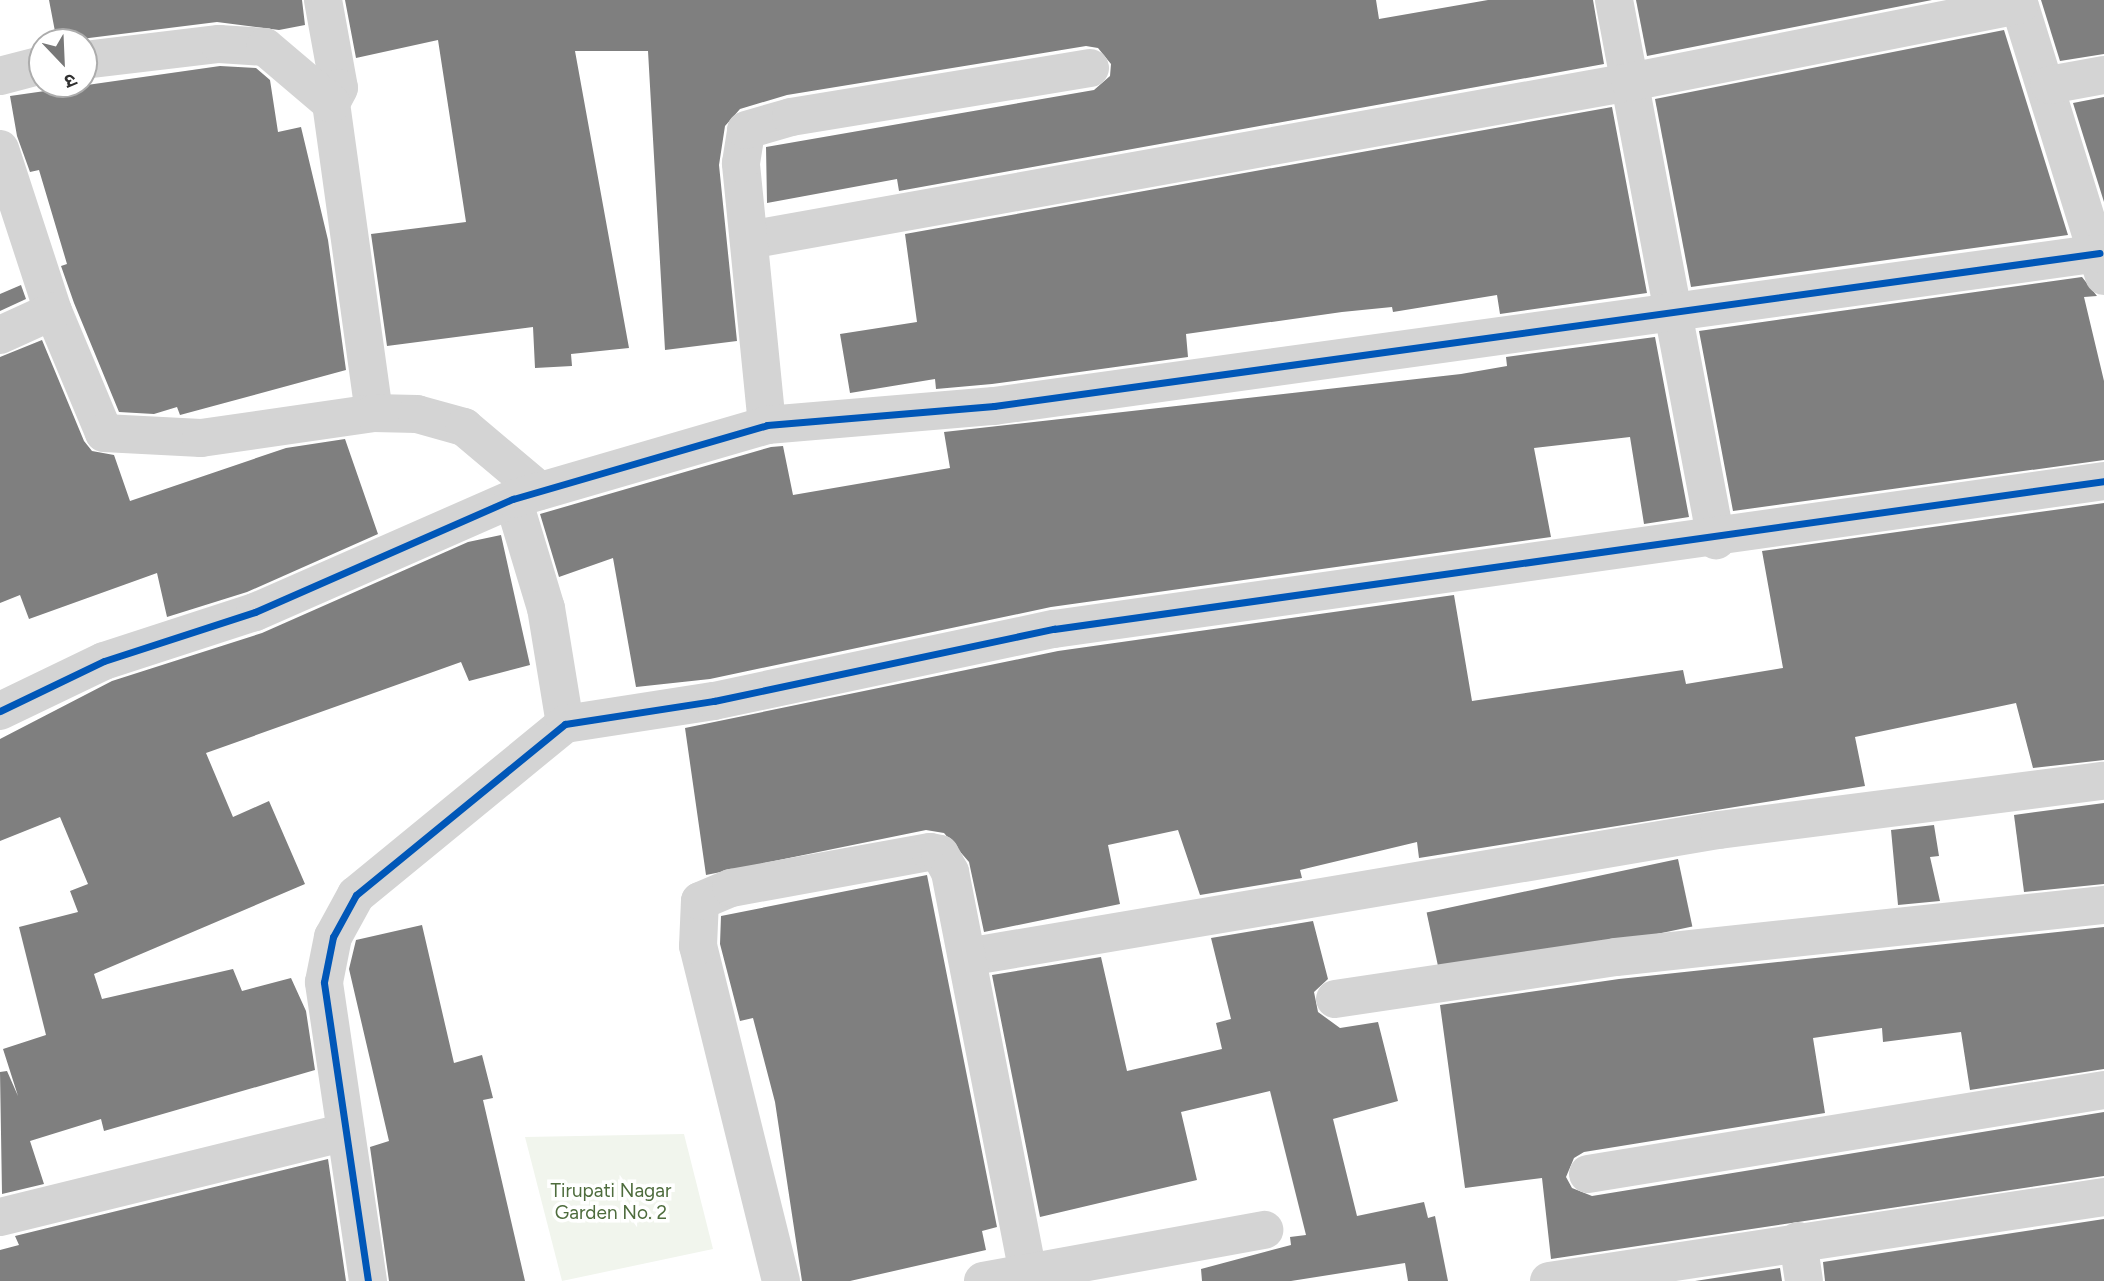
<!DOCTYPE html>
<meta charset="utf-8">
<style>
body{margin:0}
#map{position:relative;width:2104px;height:1281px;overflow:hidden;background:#fff;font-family:Figtree,"Noto Sans Devanagari",sans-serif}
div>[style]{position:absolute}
.green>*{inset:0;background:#f1f5ed}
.building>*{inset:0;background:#7f7f7f;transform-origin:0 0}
.minor>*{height:38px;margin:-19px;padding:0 19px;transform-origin:19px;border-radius:19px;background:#d4d4d4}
.cycleway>*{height:7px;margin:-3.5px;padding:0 3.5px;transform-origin:3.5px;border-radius:3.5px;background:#0057b8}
span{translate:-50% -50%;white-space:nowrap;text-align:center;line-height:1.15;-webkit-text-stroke:7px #fff;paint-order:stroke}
.park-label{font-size:19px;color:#4e6c3d}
.north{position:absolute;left:28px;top:28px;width:70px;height:70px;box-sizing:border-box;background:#fff;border:2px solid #acacac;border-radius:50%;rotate:157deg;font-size:19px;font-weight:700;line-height:28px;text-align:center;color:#303030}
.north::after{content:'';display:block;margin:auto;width:24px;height:32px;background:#787878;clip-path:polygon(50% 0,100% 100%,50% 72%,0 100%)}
</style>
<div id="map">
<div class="green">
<i style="clip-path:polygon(684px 1134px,713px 1249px,562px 1281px,525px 1137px)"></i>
</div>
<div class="building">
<i style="clip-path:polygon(49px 0,302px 0,305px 25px,279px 30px,217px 22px,57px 42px)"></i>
<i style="clip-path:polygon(345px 0,1376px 0,1379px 19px,1488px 0,1593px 0,1604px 64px,899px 191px,897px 179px,767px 203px,766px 147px,1094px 90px,1110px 76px,1111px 64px,1098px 48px,1086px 46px,787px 95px,740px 109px,725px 126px,719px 165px,737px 341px,665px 350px,648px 51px,575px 51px,629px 348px,571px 354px,572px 366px,535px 368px,533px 327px,387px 346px,371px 234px,466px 222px,438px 40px,356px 58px)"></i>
<i style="clip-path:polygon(1636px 0,1932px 0,1647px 56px)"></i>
<i style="clip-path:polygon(2041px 0,2104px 0,2104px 54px,2060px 61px)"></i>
<i style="clip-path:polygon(2004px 30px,2068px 235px,1691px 287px,1655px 99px)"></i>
<i style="clip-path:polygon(220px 66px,256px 68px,270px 80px,278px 132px,301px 127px,328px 240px,346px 370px,180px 415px,177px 407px,154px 414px,119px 412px,74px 303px,61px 266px,67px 264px,39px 170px,30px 172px,17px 136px,10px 96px)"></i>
<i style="clip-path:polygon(2104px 97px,2104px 202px,2073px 103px)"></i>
<i style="clip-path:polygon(1612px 107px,1647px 293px,1500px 314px,1497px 295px,1393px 312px,1392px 307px,1342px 312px,1186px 334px,1188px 357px,992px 384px,936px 389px,935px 379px,850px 393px,840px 334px,917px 322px,905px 234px)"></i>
<i style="clip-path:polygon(2082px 277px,2097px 296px,2084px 297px,2104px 381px,2104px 460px,1733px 511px,1699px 331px)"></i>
<i style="clip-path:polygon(21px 285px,26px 299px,0 311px,0 294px)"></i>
<i style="clip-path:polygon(1655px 337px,1689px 517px,1644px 524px,1630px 437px,1534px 448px,1551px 537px,1051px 607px,710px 679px,636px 687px,613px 558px,559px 577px,540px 514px,771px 447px,783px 446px,793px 495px,950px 468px,944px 432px,1461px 374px,1507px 366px,1506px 357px)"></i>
<i style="clip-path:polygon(42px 340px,84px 441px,92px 451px,114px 455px,130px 501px,286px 448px,345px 439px,378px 534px,247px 592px,167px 617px,157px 573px,29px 619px,20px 595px,0 603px,0 357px)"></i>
<i style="clip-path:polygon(2104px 503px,2104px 760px,2033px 768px,2016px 703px,1855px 737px,1865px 786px,1419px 858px,1417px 842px,1300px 870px,1302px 878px,1200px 895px,1178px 830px,1108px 845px,1120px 904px,984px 932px,969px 862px,944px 833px,926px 830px,706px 875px,685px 728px,1058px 651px,1454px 595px,1472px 701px,1683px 670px,1686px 684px,1783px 668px,1762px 551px)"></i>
<i style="clip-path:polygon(501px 535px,530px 665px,469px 681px,461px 662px,206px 753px,233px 817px,269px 801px,305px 884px,94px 974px,102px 999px,233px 969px,242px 991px,291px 978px,306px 1011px,315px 1070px,104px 1131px,101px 1119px,30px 1141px,44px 1184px,2px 1194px,0 1072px,7px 1071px,18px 1096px,3px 1049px,46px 1035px,19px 927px,78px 912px,70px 891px,88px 884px,60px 817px,0 841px,0 739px,112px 681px,262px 633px,468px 542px)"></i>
<i style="clip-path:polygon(2104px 803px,2104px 884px,2024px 892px,2014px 815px)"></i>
<i style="clip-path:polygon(1934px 825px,1939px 856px,1930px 857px,1940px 901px,1898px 905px,1891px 830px)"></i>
<i style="left:1678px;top:859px;width:69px;height:257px;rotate:78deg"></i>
<i style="clip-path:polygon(927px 875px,997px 1227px,982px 1231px,986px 1250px,850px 1281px,802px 1281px,775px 1102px,753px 1018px,740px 1021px,720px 944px,721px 916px)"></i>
<i style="clip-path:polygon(1313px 921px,1328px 979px,1314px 992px,1318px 1012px,1340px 1028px,1378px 1022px,1398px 1101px,1333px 1119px,1357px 1216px,1424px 1202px,1428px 1218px,1435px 1216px,1448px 1281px,1408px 1281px,1405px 1263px,1291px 1281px,1202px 1281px,1201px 1269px,1291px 1245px,1290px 1237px,1306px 1235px,1270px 1091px,1181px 1112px,1197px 1180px,1040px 1217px,992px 975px,1101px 957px,1127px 1071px,1222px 1049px,1216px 1023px,1231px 1019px,1211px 938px)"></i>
<i style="clip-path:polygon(422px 925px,454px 1063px,482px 1055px,493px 1098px,483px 1100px,525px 1281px,389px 1281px,370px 1147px,389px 1141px,349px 969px,356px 940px)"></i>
<i style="clip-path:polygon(2104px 927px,2104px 1069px,1970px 1090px,1961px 1032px,1883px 1042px,1882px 1028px,1813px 1038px,1825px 1113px,1584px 1152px,1574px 1158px,1566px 1177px,1572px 1188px,1592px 1196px,2104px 1112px,2104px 1176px,1551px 1259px,1542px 1178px,1465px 1188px,1440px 1005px,1619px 979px)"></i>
<i style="clip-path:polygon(328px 1159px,346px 1281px,0 1281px,0 1250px,19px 1245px,15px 1236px)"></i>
<i style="clip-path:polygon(2104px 1219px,2104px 1281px,1825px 1281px,1823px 1262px)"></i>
<i style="clip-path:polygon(1780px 1268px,1782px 1281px,1695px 1281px)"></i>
</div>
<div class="minor">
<i style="left:323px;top:0;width:89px;rotate:79.7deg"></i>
<i style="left:339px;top:88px;width:17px;rotate:118deg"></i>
<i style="left:331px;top:103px;width:313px;rotate:82.1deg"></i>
<i style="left:1614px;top:0;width:550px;rotate:79.3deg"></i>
<i style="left:2018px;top:0;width:289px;rotate:72.7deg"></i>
<i style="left:84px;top:60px;width:136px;rotate:-6.8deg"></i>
<i style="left:219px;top:44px;width:46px;rotate:3.7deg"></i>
<i style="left:265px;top:47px;width:87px;rotate:40.3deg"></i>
<i style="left:0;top:76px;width:43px;rotate:-14.7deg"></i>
<i style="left:2049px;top:85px;width:56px;rotate:-10.3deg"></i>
<i style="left:0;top:149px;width:170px;rotate:71.9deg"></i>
<i style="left:53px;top:311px;width:132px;rotate:67.3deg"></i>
<i style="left:104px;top:433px;width:97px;rotate:3deg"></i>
<i style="left:201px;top:438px;width:175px;rotate:-8.2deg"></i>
<i style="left:374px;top:413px;width:43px;rotate:1.3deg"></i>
<i style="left:417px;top:414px;width:49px;rotate:15.5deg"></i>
<i style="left:464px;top:427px;width:99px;rotate:40.1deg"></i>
<i style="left:749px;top:240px;width:895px;rotate:-10.17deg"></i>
<i style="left:1630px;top:82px;width:397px;rotate:-11.2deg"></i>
<i style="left:0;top:335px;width:58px;rotate:-24.4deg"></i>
<i style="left:767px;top:425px;width:263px;rotate:-95.7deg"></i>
<i style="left:741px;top:163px;width:33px;rotate:-81deg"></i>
<i style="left:746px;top:130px;width:47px;rotate:-16.1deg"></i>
<i style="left:791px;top:117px;width:303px;rotate:-9.3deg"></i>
<i style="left:513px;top:499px;width:114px;rotate:73.2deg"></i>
<i style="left:546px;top:608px;width:118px;rotate:80.7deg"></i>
<i style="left:0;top:711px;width:115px;rotate:-25.7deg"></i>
<i style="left:104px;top:661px;width:159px;rotate:-18deg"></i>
<i style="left:255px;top:612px;width:282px;rotate:-23.7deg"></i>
<i style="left:513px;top:499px;width:265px;rotate:-16.2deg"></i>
<i style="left:767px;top:425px;width:228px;rotate:-4.8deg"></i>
<i style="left:994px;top:406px;width:1116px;rotate:-7.88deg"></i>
<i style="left:967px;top:957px;width:763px;rotate:-9.59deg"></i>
<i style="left:1719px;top:830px;width:388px;rotate:-7.3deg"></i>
<i style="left:1335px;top:999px;width:284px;rotate:-8.5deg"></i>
<i style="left:1616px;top:957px;width:491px;rotate:-6.1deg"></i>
<i style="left:1588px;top:1174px;width:523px;rotate:-9.25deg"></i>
<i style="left:0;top:1217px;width:356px;rotate:-13.8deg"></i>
<i style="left:1798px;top:1241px;width:40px;rotate:81.5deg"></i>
<i style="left:368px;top:1281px;width:302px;rotate:-98.4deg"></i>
<i style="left:324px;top:982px;width:46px;rotate:-78.7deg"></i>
<i style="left:333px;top:937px;width:48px;rotate:-61.3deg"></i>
<i style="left:356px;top:895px;width:270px;rotate:-39.3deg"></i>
<i style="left:565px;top:724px;width:151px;rotate:-8.8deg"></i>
<i style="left:714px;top:701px;width:348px;rotate:-12deg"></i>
<i style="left:1054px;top:629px;width:1060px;rotate:-8.02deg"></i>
<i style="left:781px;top:1281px;width:345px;rotate:-103.9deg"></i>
<i style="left:698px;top:946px;width:45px;rotate:-87.5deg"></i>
<i style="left:700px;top:901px;width:34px;rotate:-23deg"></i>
<i style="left:731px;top:888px;width:202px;rotate:-10.3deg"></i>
<i style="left:930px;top:852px;width:10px;rotate:11deg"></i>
<i style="left:940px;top:854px;width:21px;rotate:61deg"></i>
<i style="left:950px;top:872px;width:408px;rotate:79deg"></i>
<i style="left:983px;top:1281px;width:286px;rotate:-10.3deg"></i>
<i style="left:1549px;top:1281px;width:561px;rotate:-8.61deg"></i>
</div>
<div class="cycleway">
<i style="left:0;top:711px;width:115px;rotate:-25.7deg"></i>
<i style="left:104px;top:661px;width:159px;rotate:-18deg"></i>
<i style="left:255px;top:612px;width:282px;rotate:-23.7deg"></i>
<i style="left:513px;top:499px;width:265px;rotate:-16.2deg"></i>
<i style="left:767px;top:425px;width:228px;rotate:-4.8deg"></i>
<i style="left:994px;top:406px;width:1116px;rotate:-7.88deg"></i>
<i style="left:368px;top:1281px;width:302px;rotate:-98.4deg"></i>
<i style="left:324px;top:982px;width:46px;rotate:-78.7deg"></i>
<i style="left:333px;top:937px;width:48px;rotate:-61.3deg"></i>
<i style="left:356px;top:895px;width:270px;rotate:-39.3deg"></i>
<i style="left:565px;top:724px;width:151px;rotate:-8.8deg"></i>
<i style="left:714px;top:701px;width:348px;rotate:-12deg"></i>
<i style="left:1054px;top:629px;width:1060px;rotate:-8.02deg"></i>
</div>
<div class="park-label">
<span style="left:611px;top:1202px">Tirupati Nagar<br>Garden No. 2</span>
</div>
<div class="north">उ</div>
</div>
